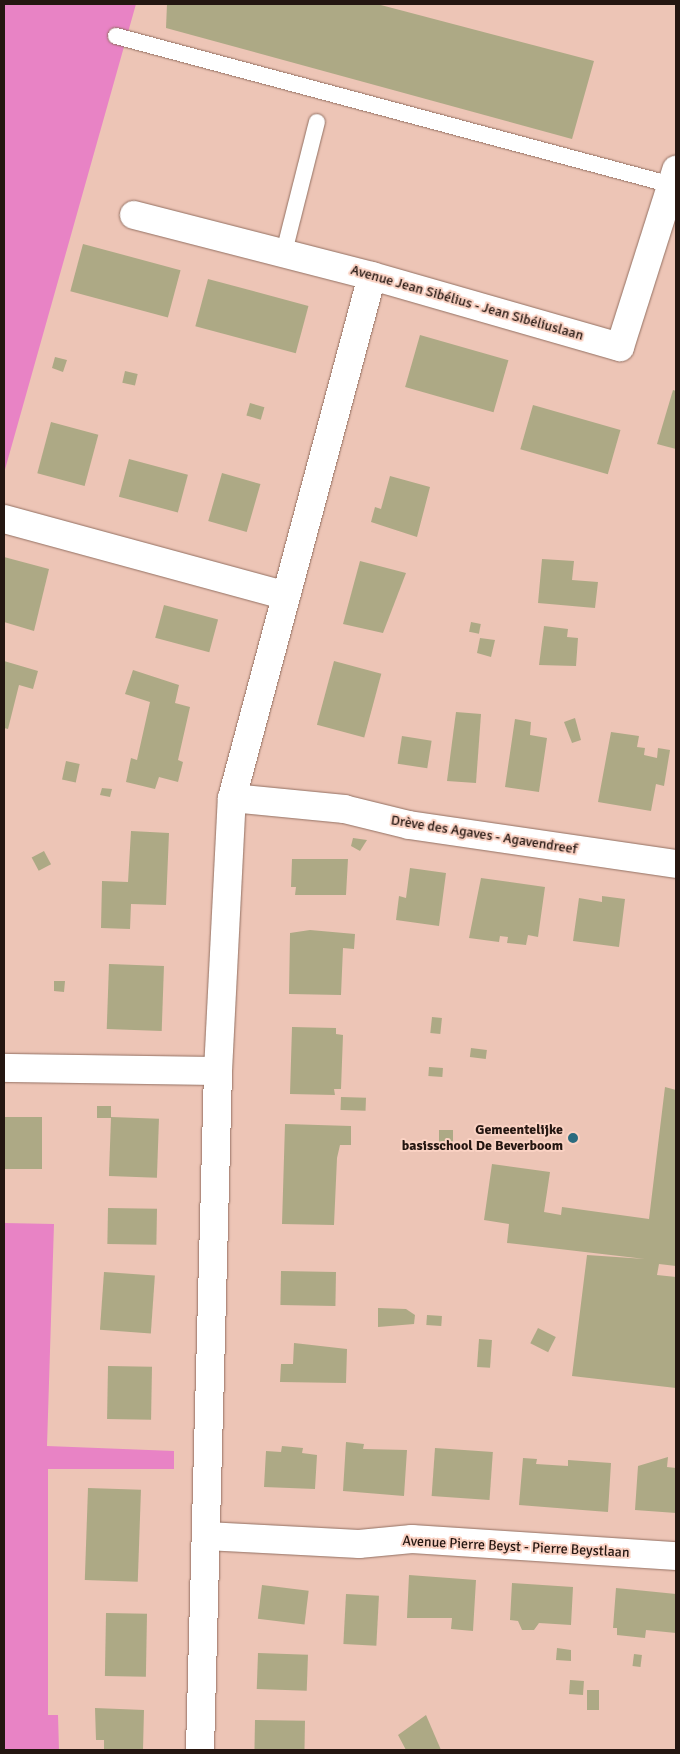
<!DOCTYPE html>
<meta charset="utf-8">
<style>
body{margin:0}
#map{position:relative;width:680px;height:1754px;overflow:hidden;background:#edc5b6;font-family:Signika,sans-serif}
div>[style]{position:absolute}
.green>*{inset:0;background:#e883c5}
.building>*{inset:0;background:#ada985;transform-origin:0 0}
.roads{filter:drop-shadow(0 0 1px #937062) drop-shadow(0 0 1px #937062)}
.service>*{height:16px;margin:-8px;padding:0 8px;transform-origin:8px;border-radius:8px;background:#fff}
.minor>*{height:28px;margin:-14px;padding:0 14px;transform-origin:14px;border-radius:14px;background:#fff}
.dots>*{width:14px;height:14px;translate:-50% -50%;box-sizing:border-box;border:2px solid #fad2c3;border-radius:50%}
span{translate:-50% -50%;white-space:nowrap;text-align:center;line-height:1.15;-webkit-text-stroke:4px #fad2c3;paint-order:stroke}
.street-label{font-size:14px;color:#241611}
.poi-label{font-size:14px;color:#241611;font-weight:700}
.right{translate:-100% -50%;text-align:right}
.frame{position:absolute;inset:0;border:5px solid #241611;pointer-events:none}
</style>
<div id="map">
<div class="green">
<i style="clip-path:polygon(4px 4px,136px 4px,4px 473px)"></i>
<i style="clip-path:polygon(4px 1223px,54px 1224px,47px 1446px,174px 1451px,174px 1469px,48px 1469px,48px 1715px,58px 1715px,59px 1750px,4px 1750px)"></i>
</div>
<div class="building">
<i style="clip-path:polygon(167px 4px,377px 4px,594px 61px,572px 139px,166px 28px)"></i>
<i style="left:83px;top:244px;width:101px;height:49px;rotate:15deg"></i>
<i style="left:208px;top:279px;width:104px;height:49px;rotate:15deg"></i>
<i style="left:420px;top:335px;width:92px;height:54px;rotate:16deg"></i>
<i style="clip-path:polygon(55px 357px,67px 360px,63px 372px,52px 368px)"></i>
<i style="left:125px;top:371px;width:13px;height:12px;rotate:13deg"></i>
<i style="clip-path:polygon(673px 390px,676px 391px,676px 449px,657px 444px)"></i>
<i style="left:250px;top:403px;width:15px;height:13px;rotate:16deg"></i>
<i style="left:533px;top:405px;width:91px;height:46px;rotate:16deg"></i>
<i style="left:51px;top:422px;width:49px;height:53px;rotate:15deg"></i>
<i style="left:129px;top:459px;width:61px;height:39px;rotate:15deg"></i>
<i style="left:222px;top:473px;width:40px;height:50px;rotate:16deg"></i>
<i style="clip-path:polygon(390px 476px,430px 487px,417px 537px,371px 522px,375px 507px,381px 509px)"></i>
<i style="clip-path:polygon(4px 557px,49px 569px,34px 631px,4px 622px)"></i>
<i style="clip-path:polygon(542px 559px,574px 561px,572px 580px,598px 582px,595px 608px,538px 603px)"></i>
<i style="clip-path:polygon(360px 561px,406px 573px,383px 633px,343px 624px)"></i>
<i style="left:164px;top:605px;width:56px;height:34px;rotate:15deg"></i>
<i style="left:471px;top:622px;width:10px;height:10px;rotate:11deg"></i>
<i style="clip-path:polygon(544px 626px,568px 629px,567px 637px,578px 638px,576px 666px,539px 665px)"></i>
<i style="clip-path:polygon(480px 638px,495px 640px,491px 657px,477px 653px)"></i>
<i style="clip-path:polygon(4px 661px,38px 671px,33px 689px,19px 685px,8px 729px,4px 728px)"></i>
<i style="left:334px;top:661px;width:49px;height:66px;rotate:15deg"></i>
<i style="clip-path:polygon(133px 670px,179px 685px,175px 703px,190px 707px,178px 760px,183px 762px,178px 782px,159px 777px,155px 789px,126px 782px,131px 758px,137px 760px,150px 702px,125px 694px)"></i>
<i style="clip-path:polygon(456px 712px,481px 714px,476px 783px,447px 781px)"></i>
<i style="clip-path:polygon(575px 718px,581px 740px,572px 743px,564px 722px)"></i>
<i style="clip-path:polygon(515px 719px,531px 722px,530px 735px,547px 738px,539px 792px,505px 787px)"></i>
<i style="clip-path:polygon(611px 732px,639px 736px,637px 747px,645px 748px,644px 755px,657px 758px,658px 748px,670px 750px,664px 786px,656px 784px,651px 811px,598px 802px)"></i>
<i style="left:402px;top:736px;width:30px;height:28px;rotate:9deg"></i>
<i style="left:66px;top:761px;width:14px;height:19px;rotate:12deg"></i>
<i style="clip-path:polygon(102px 788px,112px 789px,110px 797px,100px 795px)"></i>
<i style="clip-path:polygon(131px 831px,169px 833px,166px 905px,131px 904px,130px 929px,101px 928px,102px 881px,128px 882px)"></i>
<i style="clip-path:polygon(353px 838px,367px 840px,360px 851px,351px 846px)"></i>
<i style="left:44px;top:851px;width:15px;height:14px;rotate:62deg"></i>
<i style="clip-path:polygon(292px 859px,348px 859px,346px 895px,295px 895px,296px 887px,291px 887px)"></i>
<i style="clip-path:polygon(410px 868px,446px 873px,439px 926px,396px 920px,399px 896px,406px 898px)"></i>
<i style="clip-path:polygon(481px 878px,545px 887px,538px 937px,528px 935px,526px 945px,507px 943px,508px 937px,500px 936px,499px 942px,469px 938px)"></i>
<i style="clip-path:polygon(602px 896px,625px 899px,619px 947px,573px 941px,579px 898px,602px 902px)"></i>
<i style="clip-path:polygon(310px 930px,355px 934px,354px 949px,343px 948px,341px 995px,289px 994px,290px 933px)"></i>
<i style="left:109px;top:964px;width:55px;height:65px;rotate:2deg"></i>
<i style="clip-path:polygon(54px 981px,65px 981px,64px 992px,54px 991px)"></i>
<i style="left:432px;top:1017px;width:10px;height:16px;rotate:6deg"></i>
<i style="clip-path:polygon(292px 1027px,336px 1028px,336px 1034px,343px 1035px,341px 1089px,334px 1089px,335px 1095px,290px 1094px)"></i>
<i style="left:471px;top:1048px;width:16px;height:9px;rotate:7deg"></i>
<i style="left:429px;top:1067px;width:14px;height:9px;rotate:4deg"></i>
<i style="clip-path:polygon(665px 1087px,676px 1090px,676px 1266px,659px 1264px,657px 1275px,676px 1277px,676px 1388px,572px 1376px,587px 1255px,645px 1259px,507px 1243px,509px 1224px,484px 1220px,492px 1164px,550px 1172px,544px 1212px,561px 1215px,562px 1207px,649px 1219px)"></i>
<i style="left:341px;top:1097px;width:25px;height:13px;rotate:2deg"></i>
<i style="left:97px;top:1106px;width:14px;height:12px"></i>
<i style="left:5px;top:1117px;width:37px;height:52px"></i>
<i style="left:111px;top:1117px;width:48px;height:59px;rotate:2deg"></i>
<i style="clip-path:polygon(285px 1124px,351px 1126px,351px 1145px,340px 1145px,337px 1158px,334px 1225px,282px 1224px)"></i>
<i style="left:439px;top:1130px;width:14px;height:17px"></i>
<i style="left:108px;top:1208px;width:49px;height:36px;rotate:1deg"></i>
<i style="left:281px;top:1271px;width:55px;height:34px;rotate:1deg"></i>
<i style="left:104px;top:1272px;width:51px;height:58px;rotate:4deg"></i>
<i style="clip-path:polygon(378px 1308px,406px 1309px,415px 1315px,414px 1324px,378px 1327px)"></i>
<i style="left:427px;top:1315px;width:15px;height:10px;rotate:4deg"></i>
<i style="left:538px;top:1328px;width:20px;height:17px;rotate:27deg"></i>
<i style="left:479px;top:1339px;width:13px;height:28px;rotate:4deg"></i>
<i style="clip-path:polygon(294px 1343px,347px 1349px,346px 1383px,280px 1382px,281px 1364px,293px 1364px)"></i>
<i style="left:108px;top:1366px;width:44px;height:53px;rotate:1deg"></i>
<i style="clip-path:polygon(346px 1442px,364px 1444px,363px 1449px,407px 1450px,404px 1496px,343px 1491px)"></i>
<i style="clip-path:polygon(282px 1446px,303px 1448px,302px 1453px,317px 1455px,315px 1489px,264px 1487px,266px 1451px,281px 1452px)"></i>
<i style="left:435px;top:1448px;width:58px;height:48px;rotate:4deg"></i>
<i style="clip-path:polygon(668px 1457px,667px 1467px,676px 1468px,676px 1513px,635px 1510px,638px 1466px)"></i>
<i style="clip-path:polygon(523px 1458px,537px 1459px,536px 1464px,568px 1466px,568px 1460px,611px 1463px,608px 1512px,519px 1505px)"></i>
<i style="left:88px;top:1488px;width:53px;height:92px;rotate:2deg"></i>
<i style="clip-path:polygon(409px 1575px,476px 1580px,473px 1631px,451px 1629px,452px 1618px,407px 1618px)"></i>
<i style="clip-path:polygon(512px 1583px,573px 1587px,571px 1625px,539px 1623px,534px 1630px,522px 1630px,518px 1621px,510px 1620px)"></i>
<i style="left:262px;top:1585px;width:47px;height:34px;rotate:7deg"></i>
<i style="clip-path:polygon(616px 1588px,676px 1594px,676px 1633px,646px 1630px,645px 1638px,617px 1635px,617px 1628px,613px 1628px)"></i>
<i style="left:346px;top:1594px;width:33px;height:50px;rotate:3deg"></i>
<i style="left:106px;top:1613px;width:41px;height:63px;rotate:1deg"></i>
<i style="clip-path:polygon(557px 1648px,571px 1650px,571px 1661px,556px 1660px)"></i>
<i style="left:258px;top:1653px;width:50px;height:36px;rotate:2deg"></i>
<i style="left:634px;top:1654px;width:8px;height:12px;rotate:7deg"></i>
<i style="left:570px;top:1680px;width:14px;height:14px;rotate:4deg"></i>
<i style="left:587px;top:1690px;width:12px;height:20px"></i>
<i style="clip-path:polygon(95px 1708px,144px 1710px,143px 1750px,104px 1750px,104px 1740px,96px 1740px)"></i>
<i style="clip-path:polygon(426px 1715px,441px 1750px,406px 1750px,398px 1735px)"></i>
<i style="left:255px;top:1720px;width:50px;height:30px;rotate:1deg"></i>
</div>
<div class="roads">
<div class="service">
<i style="left:116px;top:36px;width:576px;rotate:15deg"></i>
<i style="left:284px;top:252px;width:134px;rotate:-75.8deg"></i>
</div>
<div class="minor">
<i style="left:134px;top:215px;width:246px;rotate:14.4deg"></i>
<i style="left:372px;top:276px;width:258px;rotate:16deg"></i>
<i style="left:620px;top:347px;width:186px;rotate:-72.4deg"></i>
<i style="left:4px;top:519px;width:289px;rotate:15.2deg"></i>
<i style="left:232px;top:798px;width:113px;rotate:5.6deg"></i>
<i style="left:344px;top:809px;width:67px;rotate:13.8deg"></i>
<i style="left:409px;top:825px;width:270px;rotate:8.3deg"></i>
<i style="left:4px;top:1068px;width:214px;rotate:0.8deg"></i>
<i style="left:206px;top:1536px;width:153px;rotate:3deg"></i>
<i style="left:359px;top:1544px;width:53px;rotate:-5.4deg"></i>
<i style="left:412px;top:1539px;width:265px;rotate:3.7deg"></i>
<i style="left:200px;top:1750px;width:679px;rotate:-88.48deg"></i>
<i style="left:218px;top:1071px;width:273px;rotate:-87.1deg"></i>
<i style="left:232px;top:798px;width:540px;rotate:-74.99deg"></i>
</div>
</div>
<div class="dots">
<i style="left:573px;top:1138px;background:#2b6b7f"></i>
</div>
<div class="street-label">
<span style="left:467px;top:303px;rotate:16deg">Avenue Jean Sibélius - Jean Sibéliuslaan</span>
<span style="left:484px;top:835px;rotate:9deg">Drève des Agaves - Agavendreef</span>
<span style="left:516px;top:1547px;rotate:3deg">Avenue Pierre Beyst - Pierre Beystlaan</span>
</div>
<div class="poi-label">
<span class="right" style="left:563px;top:1138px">Gemeentelijke<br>basisschool De Beverboom</span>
</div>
<div class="frame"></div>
</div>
